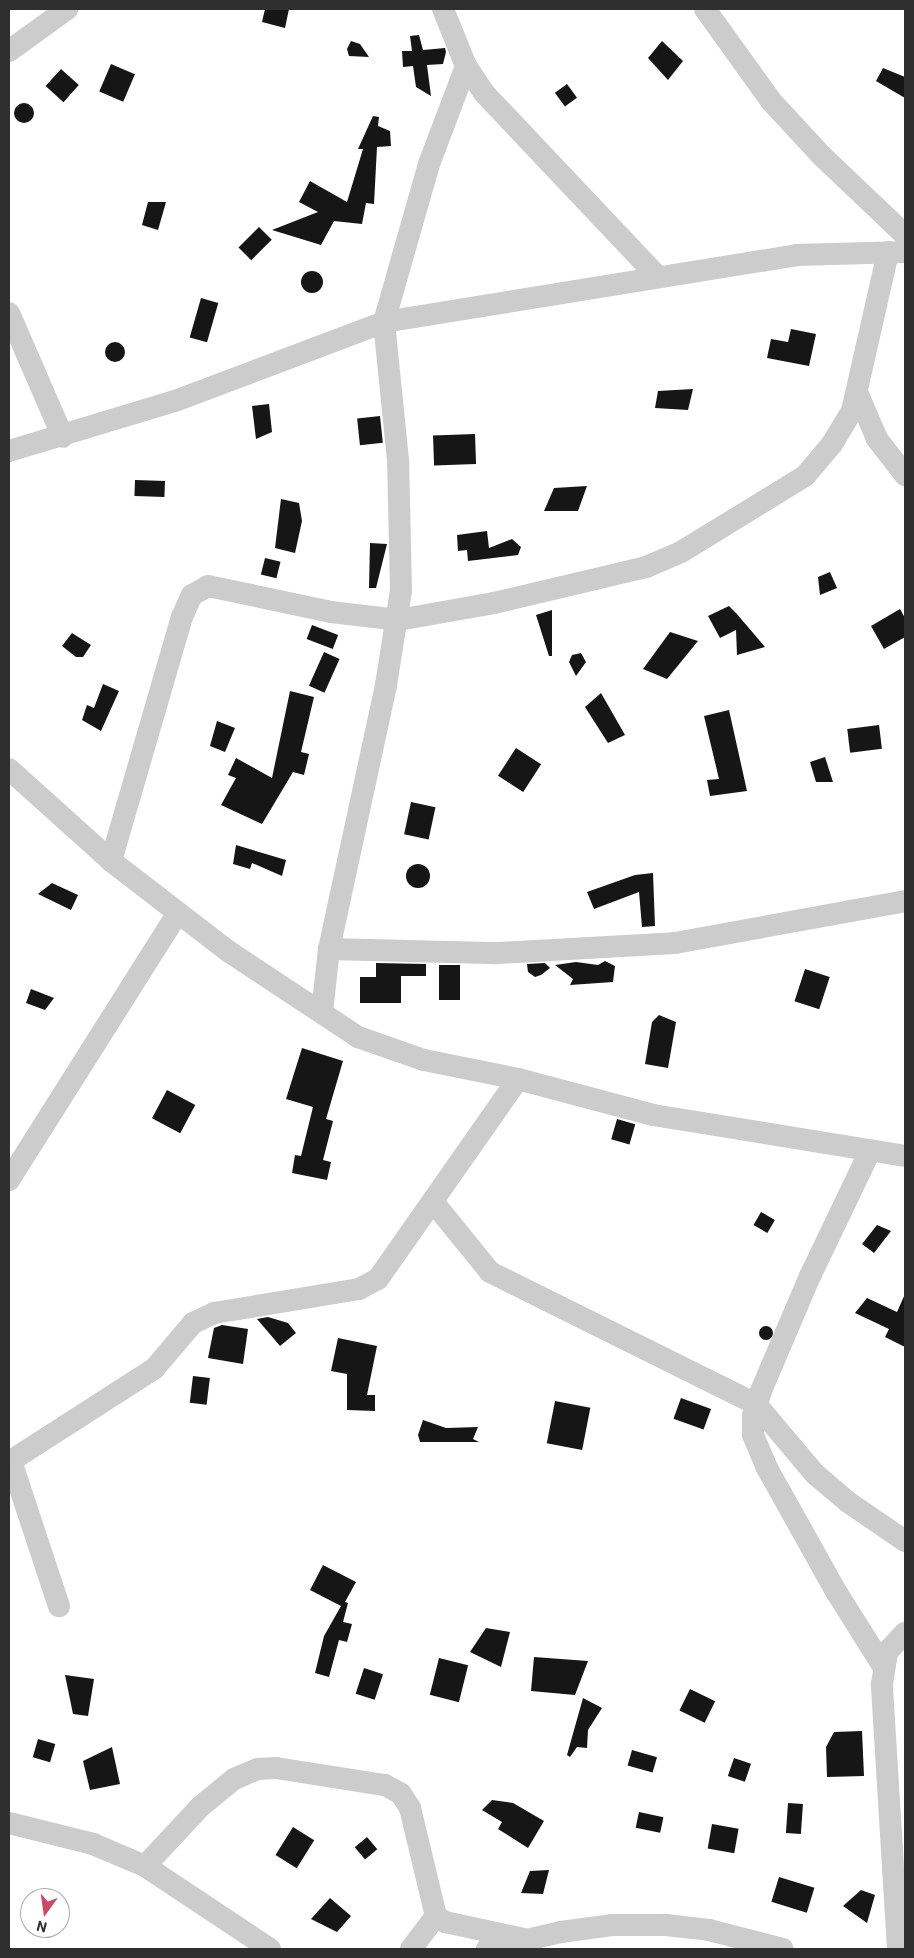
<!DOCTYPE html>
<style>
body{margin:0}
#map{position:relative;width:914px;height:1958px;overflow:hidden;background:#fff;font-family:Roboto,sans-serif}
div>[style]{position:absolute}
.building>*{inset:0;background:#161616;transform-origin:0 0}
.round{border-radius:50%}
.minor>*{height:22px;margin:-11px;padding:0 11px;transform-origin:11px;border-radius:11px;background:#ccc}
span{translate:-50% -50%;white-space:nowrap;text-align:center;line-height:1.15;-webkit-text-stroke:5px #fff;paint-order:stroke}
.frame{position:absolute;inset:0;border:10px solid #2f2f2f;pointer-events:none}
.north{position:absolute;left:20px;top:1888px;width:50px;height:50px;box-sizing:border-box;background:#fff;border:1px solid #acacac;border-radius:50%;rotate:194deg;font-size:14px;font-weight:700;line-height:20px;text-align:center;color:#2f2f2f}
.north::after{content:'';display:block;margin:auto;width:18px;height:22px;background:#cf4967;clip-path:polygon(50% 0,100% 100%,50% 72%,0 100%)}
</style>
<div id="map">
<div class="building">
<i style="clip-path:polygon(265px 9px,289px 9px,285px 28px,262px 22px)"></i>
<i style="clip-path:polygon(419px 35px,423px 50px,445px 48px,446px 52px,443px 64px,427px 65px,431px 96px,416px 87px,413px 66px,403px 67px,402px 51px,412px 51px,410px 36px)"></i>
<i style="clip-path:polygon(351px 41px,360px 44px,369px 57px,349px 56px,347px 49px)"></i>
<i style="clip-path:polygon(662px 41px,683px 61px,668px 80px,648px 58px)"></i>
<i style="left:111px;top:64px;width:26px;height:30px;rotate:23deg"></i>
<i style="clip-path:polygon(883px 68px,905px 77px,905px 98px,876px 81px)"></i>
<i style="left:61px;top:69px;width:24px;height:23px;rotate:42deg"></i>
<i style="left:567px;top:84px;width:17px;height:15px;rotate:54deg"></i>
<i class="round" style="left:14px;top:103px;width:20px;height:20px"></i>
<i style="clip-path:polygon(373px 116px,379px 117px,378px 126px,390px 131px,391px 146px,377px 147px,374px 204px,366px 203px,362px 224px,334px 221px,321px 245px,272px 230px,318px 212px,299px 202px,310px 181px,347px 202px,363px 149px,358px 149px)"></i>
<i style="clip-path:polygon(148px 202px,166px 202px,158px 230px,142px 225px)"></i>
<i style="left:259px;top:227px;width:18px;height:29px;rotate:45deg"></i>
<i class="round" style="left:301px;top:271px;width:22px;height:22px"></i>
<i style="left:201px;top:298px;width:18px;height:41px;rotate:16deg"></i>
<i style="clip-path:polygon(791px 329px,816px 334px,809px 366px,767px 358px,771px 339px,788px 342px)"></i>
<i class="round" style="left:105px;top:342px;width:20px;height:20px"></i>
<i style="clip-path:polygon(693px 389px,688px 410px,655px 408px,658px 391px)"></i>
<i style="clip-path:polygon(269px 404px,272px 432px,256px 439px,252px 406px)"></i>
<i style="left:380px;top:416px;width:27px;height:23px;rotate:84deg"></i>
<i style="left:475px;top:434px;width:30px;height:42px;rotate:88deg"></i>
<i style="left:135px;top:480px;width:30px;height:16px;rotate:2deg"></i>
<i style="clip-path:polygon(587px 486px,578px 511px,544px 511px,554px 488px)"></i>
<i style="clip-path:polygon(281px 499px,299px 503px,302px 521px,295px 553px,275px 548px)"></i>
<i style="clip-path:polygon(487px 531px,489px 548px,512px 539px,521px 547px,518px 555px,468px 561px,467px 550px,458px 551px,457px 535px)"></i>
<i style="clip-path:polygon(370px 543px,387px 544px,376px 588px,369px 588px)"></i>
<i style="left:265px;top:558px;width:16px;height:17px;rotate:14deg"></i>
<i style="clip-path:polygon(830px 572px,837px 588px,820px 595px,818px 577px)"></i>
<i style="clip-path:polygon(729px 606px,736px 613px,765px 647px,737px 655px,736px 630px,720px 638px,708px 616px)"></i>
<i style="clip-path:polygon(900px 609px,905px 618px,905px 637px,884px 649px,871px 626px)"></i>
<i style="clip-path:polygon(552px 610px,552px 656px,549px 656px,536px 615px)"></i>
<i style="left:312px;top:625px;width:28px;height:15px;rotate:21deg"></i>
<i style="clip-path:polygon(670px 632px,698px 641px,667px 679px,643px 669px)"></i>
<i style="clip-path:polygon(72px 633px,91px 645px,83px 657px,76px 657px,62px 646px)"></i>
<i style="left:324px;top:652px;width:17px;height:37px;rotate:24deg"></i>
<i style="clip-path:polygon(581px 653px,586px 662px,576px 676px,569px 662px,572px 655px)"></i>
<i style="clip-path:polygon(103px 684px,119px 691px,101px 731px,82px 720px,87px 705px,94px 708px)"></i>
<i style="clip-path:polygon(290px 691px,314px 697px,301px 752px,309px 754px,304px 775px,293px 772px,262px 824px,221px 805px,236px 778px,228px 775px,236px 758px,272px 778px)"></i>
<i style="clip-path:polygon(601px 693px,625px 735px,608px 743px,585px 707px)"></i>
<i style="clip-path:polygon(729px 710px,747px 791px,710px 796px,707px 780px,719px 779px,704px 716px)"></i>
<i style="clip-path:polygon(217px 721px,235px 728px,225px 752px,210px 746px)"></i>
<i style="left:879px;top:725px;width:24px;height:32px;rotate:83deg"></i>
<i style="left:516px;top:748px;width:30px;height:33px;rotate:33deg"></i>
<i style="clip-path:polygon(825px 757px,833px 782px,816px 782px,810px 762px)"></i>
<i style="left:411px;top:802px;width:25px;height:33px;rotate:12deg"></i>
<i style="clip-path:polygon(236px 845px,286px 860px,282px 876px,252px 863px,250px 869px,233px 864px)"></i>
<i class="round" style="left:406px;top:864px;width:24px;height:24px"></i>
<i style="clip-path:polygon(653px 873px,655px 926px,642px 927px,639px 892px,594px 909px,587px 892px,635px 875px)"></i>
<i style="clip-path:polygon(52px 883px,78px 895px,71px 910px,38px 894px)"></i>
<i style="clip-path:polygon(605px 961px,615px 966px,613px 982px,570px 985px,573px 979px,555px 965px,576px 962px,598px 965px)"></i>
<i style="clip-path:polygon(376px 963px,426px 964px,426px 976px,401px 976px,401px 1003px,360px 1003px,360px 977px,376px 977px)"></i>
<i style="clip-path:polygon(545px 963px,550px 968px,541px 975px,535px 977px,528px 972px,527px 964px)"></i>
<i style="left:439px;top:965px;width:21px;height:35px"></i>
<i style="left:805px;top:969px;width:26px;height:34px;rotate:18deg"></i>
<i style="clip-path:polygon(31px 989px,54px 998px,45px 1010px,26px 1003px)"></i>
<i style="clip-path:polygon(659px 1015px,676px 1022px,668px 1068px,645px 1064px,652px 1022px)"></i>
<i style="clip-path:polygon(302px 1048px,343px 1061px,326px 1119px,333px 1121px,323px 1160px,331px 1162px,327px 1180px,292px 1173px,295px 1155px,301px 1156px,313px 1107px,286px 1099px)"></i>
<i style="left:167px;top:1090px;width:32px;height:32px;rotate:28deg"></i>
<i style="left:617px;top:1119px;width:19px;height:21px;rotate:16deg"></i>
<i style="left:761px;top:1212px;width:16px;height:15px;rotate:30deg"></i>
<i style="clip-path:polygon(877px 1225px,891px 1231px,874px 1253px,862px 1244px)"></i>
<i style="clip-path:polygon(905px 1294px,905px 1347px,885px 1337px,889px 1329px,855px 1313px,867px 1298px,897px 1312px)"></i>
<i style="clip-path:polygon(268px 1317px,288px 1323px,296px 1333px,280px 1346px,257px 1319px)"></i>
<i style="clip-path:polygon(222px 1325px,248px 1329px,243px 1364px,208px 1358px,214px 1328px)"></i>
<i class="round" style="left:759px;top:1326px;width:14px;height:14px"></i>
<i style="clip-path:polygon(338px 1338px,377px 1346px,367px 1395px,375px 1395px,375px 1411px,347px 1410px,347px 1374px,331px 1371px)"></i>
<i style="left:193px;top:1376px;width:17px;height:27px;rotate:7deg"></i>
<i style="left:681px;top:1398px;width:32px;height:22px;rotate:20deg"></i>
<i style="left:555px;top:1401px;width:36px;height:43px;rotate:11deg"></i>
<i style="clip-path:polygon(423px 1420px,446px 1428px,478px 1427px,473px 1439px,479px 1442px,420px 1442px,418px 1435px)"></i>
<i style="clip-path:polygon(323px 1565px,356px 1582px,345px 1602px,348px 1603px,343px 1622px,352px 1624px,347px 1642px,339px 1640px,329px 1677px,315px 1673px,324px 1636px,341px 1606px,310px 1590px)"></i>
<i style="clip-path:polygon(486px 1628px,510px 1632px,501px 1667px,470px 1652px)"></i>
<i style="clip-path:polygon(534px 1657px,588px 1661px,575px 1695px,531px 1691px)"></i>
<i style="left:439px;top:1658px;width:30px;height:38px;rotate:14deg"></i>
<i style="left:364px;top:1668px;width:20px;height:27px;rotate:18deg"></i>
<i style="clip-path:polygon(65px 1675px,94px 1679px,88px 1716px,73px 1714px)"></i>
<i style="left:690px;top:1689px;width:28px;height:24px;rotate:26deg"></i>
<i style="clip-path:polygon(583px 1698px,602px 1708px,588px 1730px,587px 1748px,577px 1747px,570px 1757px,567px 1755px)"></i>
<i style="clip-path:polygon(862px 1731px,864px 1776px,827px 1777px,826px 1747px,834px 1732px)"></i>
<i style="left:38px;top:1739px;width:18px;height:19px;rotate:16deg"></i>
<i style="clip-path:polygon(112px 1747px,120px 1784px,90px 1790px,83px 1761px)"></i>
<i style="left:632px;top:1750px;width:26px;height:16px;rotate:16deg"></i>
<i style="left:734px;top:1758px;width:18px;height:19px;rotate:19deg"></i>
<i style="clip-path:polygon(492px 1800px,513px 1803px,544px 1821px,528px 1848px,498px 1829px,502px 1822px,482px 1810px)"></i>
<i style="left:788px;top:1803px;width:15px;height:30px;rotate:4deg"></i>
<i style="left:639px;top:1812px;width:25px;height:16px;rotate:12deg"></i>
<i style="left:712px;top:1824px;width:27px;height:25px;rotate:10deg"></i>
<i style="left:293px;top:1827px;width:25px;height:33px;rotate:32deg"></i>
<i style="left:367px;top:1837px;width:16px;height:16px;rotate:50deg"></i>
<i style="clip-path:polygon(549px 1870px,543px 1894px,521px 1893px,530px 1871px)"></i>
<i style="left:779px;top:1877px;width:37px;height:26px;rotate:17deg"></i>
<i style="clip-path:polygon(861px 1890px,875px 1895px,867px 1923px,843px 1906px)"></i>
<i style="clip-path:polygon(330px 1898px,351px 1916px,337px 1932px,311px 1919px)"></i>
</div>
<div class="minor">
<i style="left:443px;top:9px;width:61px;rotate:68deg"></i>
<i style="left:466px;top:66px;width:32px;rotate:56deg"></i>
<i style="left:484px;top:93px;width:253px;rotate:46.6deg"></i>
<i style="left:705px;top:9px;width:113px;rotate:54.3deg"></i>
<i style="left:771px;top:101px;width:75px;rotate:47.2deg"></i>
<i style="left:822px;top:156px;width:115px;rotate:43.6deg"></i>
<i style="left:9px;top:51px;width:72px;rotate:-35.9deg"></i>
<i style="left:9px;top:313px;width:135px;rotate:66.5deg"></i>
<i style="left:857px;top:392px;width:51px;rotate:66.9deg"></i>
<i style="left:877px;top:439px;width:46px;rotate:52.1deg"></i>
<i style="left:9px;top:451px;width:173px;rotate:-16.8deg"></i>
<i style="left:175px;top:401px;width:223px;rotate:-20.7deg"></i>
<i style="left:384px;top:322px;width:417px;rotate:-9.2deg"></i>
<i style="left:796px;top:255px;width:109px;rotate:-1.6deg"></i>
<i style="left:9px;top:769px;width:137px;rotate:42deg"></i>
<i style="left:111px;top:861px;width:148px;rotate:37.6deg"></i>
<i style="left:228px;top:951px;width:156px;rotate:33.5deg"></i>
<i style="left:358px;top:1037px;width:70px;rotate:19.2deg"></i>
<i style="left:424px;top:1060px;width:96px;rotate:11.4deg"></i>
<i style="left:518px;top:1079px;width:140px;rotate:14.9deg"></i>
<i style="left:653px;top:1115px;width:255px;rotate:9.2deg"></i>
<i style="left:111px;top:861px;width:254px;rotate:-73.8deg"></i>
<i style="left:182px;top:617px;width:24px;rotate:-66deg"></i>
<i style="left:192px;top:595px;width:18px;rotate:-29deg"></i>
<i style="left:208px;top:586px;width:126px;rotate:11.9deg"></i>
<i style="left:331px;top:612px;width:67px;rotate:6.8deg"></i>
<i style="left:398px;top:620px;width:97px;rotate:-10deg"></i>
<i style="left:494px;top:603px;width:156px;rotate:-13.3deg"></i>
<i style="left:646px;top:567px;width:38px;rotate:-23deg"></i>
<i style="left:681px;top:552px;width:145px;rotate:-31.5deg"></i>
<i style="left:805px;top:476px;width:42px;rotate:-49.8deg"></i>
<i style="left:832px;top:444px;width:39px;rotate:-59deg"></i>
<i style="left:852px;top:411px;width:163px;rotate:-77.2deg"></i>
<i style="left:329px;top:949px;width:169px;rotate:1.4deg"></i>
<i style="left:498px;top:953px;width:177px;rotate:-3.2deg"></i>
<i style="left:675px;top:943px;width:234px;rotate:-10.3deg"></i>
<i style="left:322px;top:1013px;width:64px;rotate:-83.8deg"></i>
<i style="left:329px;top:949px;width:270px;rotate:-77.8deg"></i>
<i style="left:386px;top:685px;width:96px;rotate:-81deg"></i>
<i style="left:401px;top:590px;width:130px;rotate:-91.3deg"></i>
<i style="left:398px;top:460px;width:139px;rotate:-95.8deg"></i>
<i style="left:384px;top:322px;width:164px;rotate:-74.1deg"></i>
<i style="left:429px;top:164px;width:105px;rotate:-69.3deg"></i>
<i style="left:870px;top:1151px;width:139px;rotate:115.6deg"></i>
<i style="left:810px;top:1276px;width:125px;rotate:113.1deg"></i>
<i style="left:761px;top:1391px;width:26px;rotate:108deg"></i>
<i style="left:753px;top:1416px;width:19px;rotate:90deg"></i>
<i style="left:753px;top:1435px;width:36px;rotate:67deg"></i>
<i style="left:767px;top:1468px;width:143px;rotate:60.8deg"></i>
<i style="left:837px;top:1593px;width:86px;rotate:57.8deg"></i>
<i style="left:9px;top:1180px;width:316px;rotate:-57.7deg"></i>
<i style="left:434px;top:1203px;width:89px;rotate:50.9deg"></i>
<i style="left:490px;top:1272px;width:297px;rotate:26.4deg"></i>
<i style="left:756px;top:1404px;width:92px;rotate:49.9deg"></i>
<i style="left:815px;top:1474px;width:43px;rotate:40.3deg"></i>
<i style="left:848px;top:1502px;width:69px;rotate:34.4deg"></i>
<i style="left:11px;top:1461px;width:153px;rotate:71.7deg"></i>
<i style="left:9px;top:1462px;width:172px;rotate:-32.7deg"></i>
<i style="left:154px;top:1369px;width:60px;rotate:-49.7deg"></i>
<i style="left:193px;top:1323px;width:23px;rotate:-25deg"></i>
<i style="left:214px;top:1313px;width:147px;rotate:-9.4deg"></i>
<i style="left:359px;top:1289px;width:21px;rotate:-28deg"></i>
<i style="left:378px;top:1279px;width:244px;rotate:-55deg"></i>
<i style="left:9px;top:1823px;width:87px;rotate:14deg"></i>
<i style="left:93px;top:1844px;width:56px;rotate:22.9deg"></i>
<i style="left:145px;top:1866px;width:150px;rotate:33.6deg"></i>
<i style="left:145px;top:1866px;width:81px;rotate:-47deg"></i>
<i style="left:200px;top:1807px;width:44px;rotate:-39.5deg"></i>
<i style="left:234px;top:1779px;width:26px;rotate:-23deg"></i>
<i style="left:258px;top:1769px;width:18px;rotate:-3deg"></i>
<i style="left:276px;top:1768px;width:110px;rotate:8.9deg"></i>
<i style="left:385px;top:1785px;width:18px;rotate:29deg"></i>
<i style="left:401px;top:1794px;width:17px;rotate:57deg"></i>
<i style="left:410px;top:1808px;width:111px;rotate:76.5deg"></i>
<i style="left:436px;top:1916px;width:11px;rotate:34deg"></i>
<i style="left:445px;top:1922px;width:81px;rotate:12.1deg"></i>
<i style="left:411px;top:1949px;width:41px;rotate:-52.9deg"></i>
<i style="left:487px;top:1949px;width:76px;rotate:-12.9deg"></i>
<i style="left:561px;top:1932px;width:51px;rotate:-7.8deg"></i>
<i style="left:612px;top:1925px;width:54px"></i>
<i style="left:666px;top:1925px;width:43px;rotate:6.6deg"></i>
<i style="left:709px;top:1930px;width:76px;rotate:14.4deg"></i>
<i style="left:898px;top:1949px;width:265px;rotate:-93.5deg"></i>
<i style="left:882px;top:1684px;width:32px;rotate:-81deg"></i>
<i style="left:887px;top:1652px;width:26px;rotate:-47deg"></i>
</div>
<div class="frame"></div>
<div class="north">N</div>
</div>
